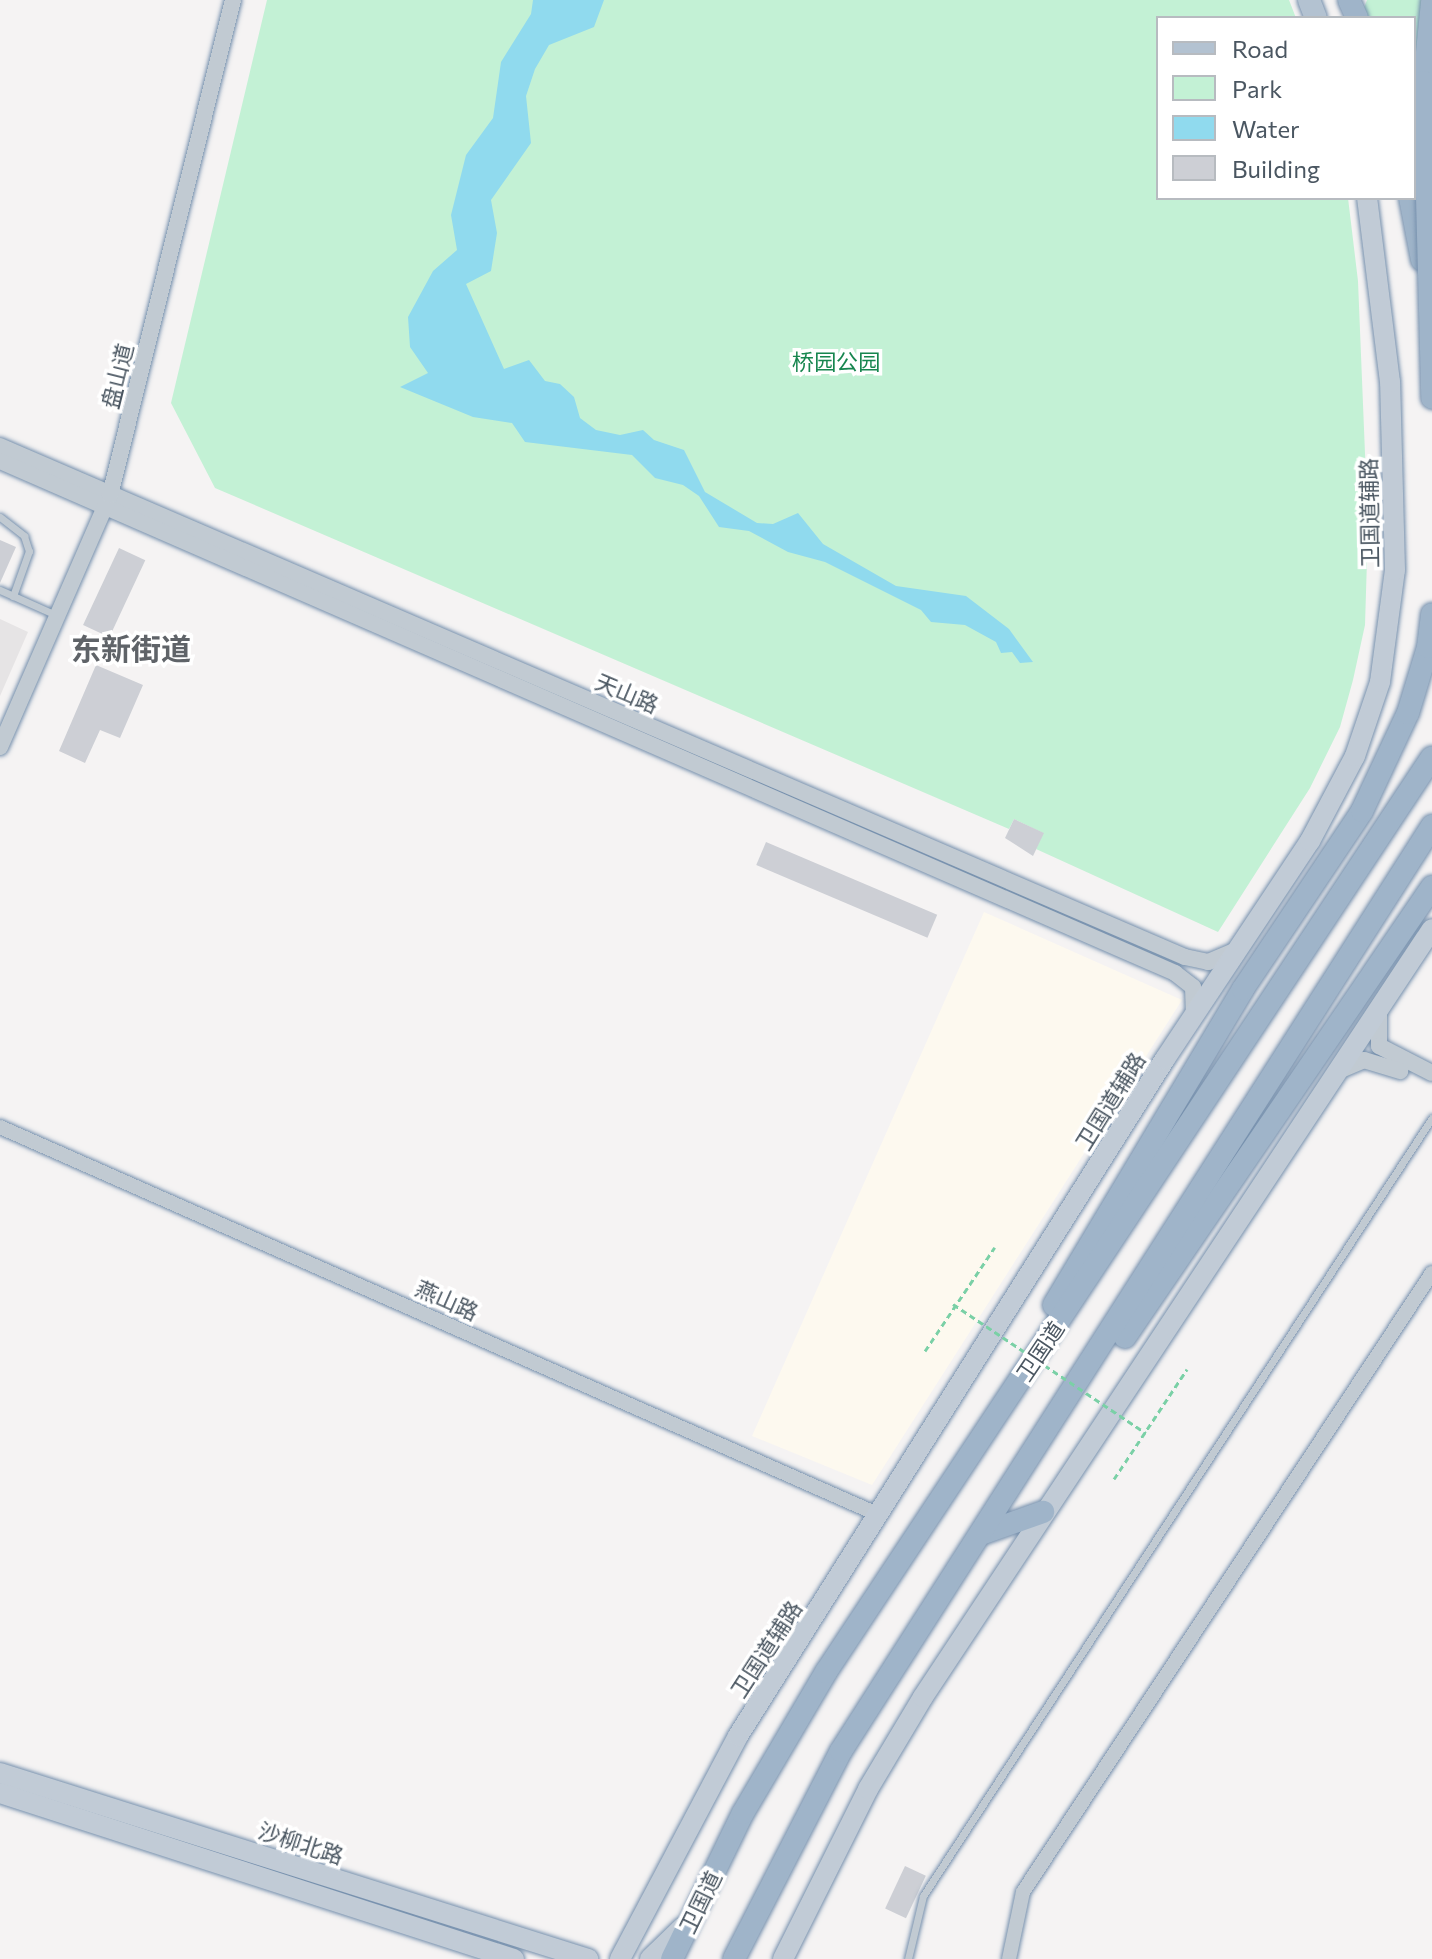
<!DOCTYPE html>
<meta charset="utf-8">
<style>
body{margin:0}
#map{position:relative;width:1432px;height:1959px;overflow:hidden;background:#f5f3f3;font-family:Commissioner,"Noto Sans SC",sans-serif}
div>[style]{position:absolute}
.commercial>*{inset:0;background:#fdf9ef}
.education>*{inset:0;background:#e6e4e5}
.green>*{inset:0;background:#c3f1d5}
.water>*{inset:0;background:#90daee}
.building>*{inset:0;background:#cdcfd5;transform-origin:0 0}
.path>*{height:3px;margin-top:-1.5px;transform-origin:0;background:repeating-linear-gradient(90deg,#7ad0a6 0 6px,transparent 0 10px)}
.roads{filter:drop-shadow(0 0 2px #7690ad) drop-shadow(0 0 2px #7690ad)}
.service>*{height:7px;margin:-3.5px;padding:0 3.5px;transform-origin:3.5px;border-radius:3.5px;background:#c1cad2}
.minor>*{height:14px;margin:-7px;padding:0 7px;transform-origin:7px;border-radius:7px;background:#c1cad2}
.tertiary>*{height:16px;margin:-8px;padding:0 8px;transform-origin:8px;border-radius:8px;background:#c1cad2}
.secondary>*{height:20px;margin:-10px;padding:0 10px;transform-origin:10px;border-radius:10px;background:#c1cbd6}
.primary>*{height:22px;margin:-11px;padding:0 11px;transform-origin:11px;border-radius:11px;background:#b3c2d1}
.trunk>*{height:22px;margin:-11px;padding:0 11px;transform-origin:11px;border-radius:11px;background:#9fb4c9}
.path-bridge>*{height:3px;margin-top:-1.5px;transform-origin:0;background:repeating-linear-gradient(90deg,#7ad0a6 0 6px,transparent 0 10px)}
.bridges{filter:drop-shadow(0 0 2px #7690ad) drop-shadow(0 0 2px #7690ad)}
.trunk-bridge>*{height:22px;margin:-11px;padding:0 11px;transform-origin:11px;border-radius:11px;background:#9fb4c9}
span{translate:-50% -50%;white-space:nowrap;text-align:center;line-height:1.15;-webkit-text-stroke:7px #fff;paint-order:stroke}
.park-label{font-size:22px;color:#17864f}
.street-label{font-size:22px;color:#4a5661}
.district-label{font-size:30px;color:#5f6368;font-weight:700}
.legend{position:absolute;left:1156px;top:16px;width:260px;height:184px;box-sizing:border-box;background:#fff;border:2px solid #b7bbc0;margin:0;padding:10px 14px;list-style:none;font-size:24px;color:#4a5661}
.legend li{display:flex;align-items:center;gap:16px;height:40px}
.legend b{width:40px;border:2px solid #b7bbc0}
</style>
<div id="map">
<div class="commercial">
<i style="clip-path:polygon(984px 912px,1182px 1000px,872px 1485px,752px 1436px)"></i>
</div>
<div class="education">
<i style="clip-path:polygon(0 619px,28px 632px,0 696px)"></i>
</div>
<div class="green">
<i style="clip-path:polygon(267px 0,1289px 0,1296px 18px,1158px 18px,1158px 198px,1348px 198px,1358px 281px,1368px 527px,1365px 625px,1353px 680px,1340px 727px,1310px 788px,1218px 932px,1036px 849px,1043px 833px,1014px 819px,1009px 829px,215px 488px,171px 403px)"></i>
<i style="clip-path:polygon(1367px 0,1432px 0,1432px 151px,1414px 143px,1414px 18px,1360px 18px)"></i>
</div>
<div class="water">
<i style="clip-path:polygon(533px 0,604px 0,594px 27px,549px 45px,535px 69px,526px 96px,531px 143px,491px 200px,497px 233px,491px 271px,466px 284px,504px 369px,529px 360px,545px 381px,560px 384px,574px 397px,580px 418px,596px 430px,620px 435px,643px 430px,654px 440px,684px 450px,705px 492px,757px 523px,773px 524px,798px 513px,823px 544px,896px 586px,966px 596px,1009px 629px,1033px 662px,1020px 663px,1012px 652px,1001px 653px,996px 642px,965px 625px,931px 622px,921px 610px,825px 562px,788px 552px,749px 531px,719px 527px,699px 496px,683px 485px,655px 478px,632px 455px,525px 442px,512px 423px,473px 417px,400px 387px,428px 373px,410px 347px,408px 317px,433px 271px,457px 250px,451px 215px,466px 155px,493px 118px,501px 62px,531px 14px)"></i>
</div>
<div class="building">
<i style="clip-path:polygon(0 540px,16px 547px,0 583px)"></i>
<i style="left:119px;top:548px;width:29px;height:85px;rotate:25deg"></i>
<i style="clip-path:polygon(96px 665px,143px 685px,120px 738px,100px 730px,85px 763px,59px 751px)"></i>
<i style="clip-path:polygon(1014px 819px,1044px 833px,1033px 856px,1005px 838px)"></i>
<i style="left:766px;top:842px;width:186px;height:25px;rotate:23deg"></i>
<i style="left:905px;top:1866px;width:23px;height:47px;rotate:25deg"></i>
</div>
<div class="path">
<i style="left:925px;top:1351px;width:125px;rotate:-56.1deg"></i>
<i style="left:1114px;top:1479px;width:132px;rotate:-56.4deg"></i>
</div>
<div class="roads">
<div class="service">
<i style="left:0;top:517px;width:31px;rotate:38deg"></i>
<i style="left:24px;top:536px;width:16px;rotate:72deg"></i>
<i style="left:29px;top:551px;width:48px;rotate:109.6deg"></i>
<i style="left:0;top:590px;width:61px;rotate:24.1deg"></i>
<i style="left:908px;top:1959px;width:65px;rotate:-76.6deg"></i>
<i style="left:923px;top:1896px;width:930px;rotate:-56.81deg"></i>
</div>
<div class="minor">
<i style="left:0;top:1127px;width:959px;rotate:23.81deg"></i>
<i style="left:1009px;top:1959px;width:68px;rotate:-78.2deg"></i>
<i style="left:1023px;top:1892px;width:742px;rotate:-56.55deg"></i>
</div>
<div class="tertiary">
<i style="left:0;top:446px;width:1290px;rotate:23.33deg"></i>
<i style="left:1185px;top:957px;width:24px;rotate:12deg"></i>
<i style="left:1208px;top:962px;width:30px;rotate:-23deg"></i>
<i style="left:0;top:461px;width:1282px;rotate:23.54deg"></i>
<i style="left:1175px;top:973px;width:23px;rotate:38deg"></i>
<i style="left:1193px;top:987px;width:28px;rotate:88deg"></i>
<i style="left:0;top:747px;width:275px;rotate:-66.4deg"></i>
<i style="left:110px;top:495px;width:510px;rotate:-76.05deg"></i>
<i style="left:1379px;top:1013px;width:33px;rotate:90deg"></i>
<i style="left:1379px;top:1046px;width:59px;rotate:27deg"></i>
<i style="left:1341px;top:1070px;width:25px;rotate:-23deg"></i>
<i style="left:1364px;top:1060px;width:38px;rotate:17deg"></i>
</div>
<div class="secondary">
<i style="left:0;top:1773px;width:617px;rotate:17.55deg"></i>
<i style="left:0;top:1793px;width:540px;rotate:17.9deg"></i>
<i style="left:620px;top:1959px;width:252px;rotate:-62.1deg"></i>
<i style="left:738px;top:1736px;width:800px;rotate:-57.76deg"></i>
<i style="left:1165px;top:1059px;width:262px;rotate:-56.4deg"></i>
<i style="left:1310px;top:841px;width:96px;rotate:-62.1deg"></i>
<i style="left:1355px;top:756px;width:78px;rotate:-71.3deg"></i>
<i style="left:1380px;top:682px;width:113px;rotate:-82.4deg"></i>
<i style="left:1395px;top:570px;width:188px;rotate:-91.5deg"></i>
<i style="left:1390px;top:382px;width:185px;rotate:-97.1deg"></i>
<i style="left:650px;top:1959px;width:46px;rotate:-44.1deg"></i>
<i style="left:783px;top:1959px;width:190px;rotate:-63.4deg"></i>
<i style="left:868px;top:1789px;width:107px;rotate:-59.1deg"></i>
<i style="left:923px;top:1697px;width:921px;rotate:-56.47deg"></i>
</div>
<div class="primary">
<i style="left:1309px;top:0;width:19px;rotate:69deg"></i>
</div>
<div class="trunk">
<i style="left:1349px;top:0;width:20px;rotate:66deg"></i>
<i style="left:1410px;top:198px;width:63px;rotate:79deg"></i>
<i style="left:1054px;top:1305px;width:368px;rotate:-59.1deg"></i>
<i style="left:1243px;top:989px;width:214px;rotate:-56.2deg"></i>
<i style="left:1362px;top:811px;width:108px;rotate:-64.9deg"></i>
<i style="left:1408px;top:713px;width:69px;rotate:-73.1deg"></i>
<i style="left:1428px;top:647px;width:33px;rotate:-83deg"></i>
<i style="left:1125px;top:1337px;width:545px;rotate:-55.7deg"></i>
<i style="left:984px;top:1533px;width:63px;rotate:-19.6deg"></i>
<i style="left:672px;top:1959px;width:162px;rotate:-64.1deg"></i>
<i style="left:743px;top:1813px;width:164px;rotate:-59.5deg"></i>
<i style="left:826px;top:1672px;width:1097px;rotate:-56.48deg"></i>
<i style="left:734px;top:1959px;width:234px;rotate:-62.8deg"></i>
<i style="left:841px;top:1751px;width:1098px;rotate:-57.42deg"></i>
</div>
</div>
<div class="path-bridge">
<i style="left:953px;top:1304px;width:232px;rotate:33.8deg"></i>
</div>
<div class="bridges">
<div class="trunk-bridge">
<i style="left:1432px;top:2px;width:80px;rotate:95.7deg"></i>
<i style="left:1424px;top:82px;width:316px;rotate:88.5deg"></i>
</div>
</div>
<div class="park-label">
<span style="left:836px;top:362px">桥园公园</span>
</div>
<div class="street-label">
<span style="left:117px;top:376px;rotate:-76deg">盘山道</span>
<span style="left:1369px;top:513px;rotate:-91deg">卫国道辅路</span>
<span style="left:627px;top:693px;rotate:23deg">天山路</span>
<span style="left:1110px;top:1101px;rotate:-58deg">卫国道辅路</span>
<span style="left:447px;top:1300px;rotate:24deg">燕山路</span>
<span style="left:1040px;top:1351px;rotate:-56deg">卫国道</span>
<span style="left:766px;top:1649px;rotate:-57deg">卫国道辅路</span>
<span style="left:301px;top:1843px;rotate:18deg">沙柳北路</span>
<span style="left:700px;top:1902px;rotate:-64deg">卫国道</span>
</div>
<div class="district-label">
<span style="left:131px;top:648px">东新街道</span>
</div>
<ul class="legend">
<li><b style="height:10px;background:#b3c2d1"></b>Road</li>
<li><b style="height:22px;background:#c3f1d5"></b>Park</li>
<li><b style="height:22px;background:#90daee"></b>Water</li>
<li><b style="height:22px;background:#cdcfd5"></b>Building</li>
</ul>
</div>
